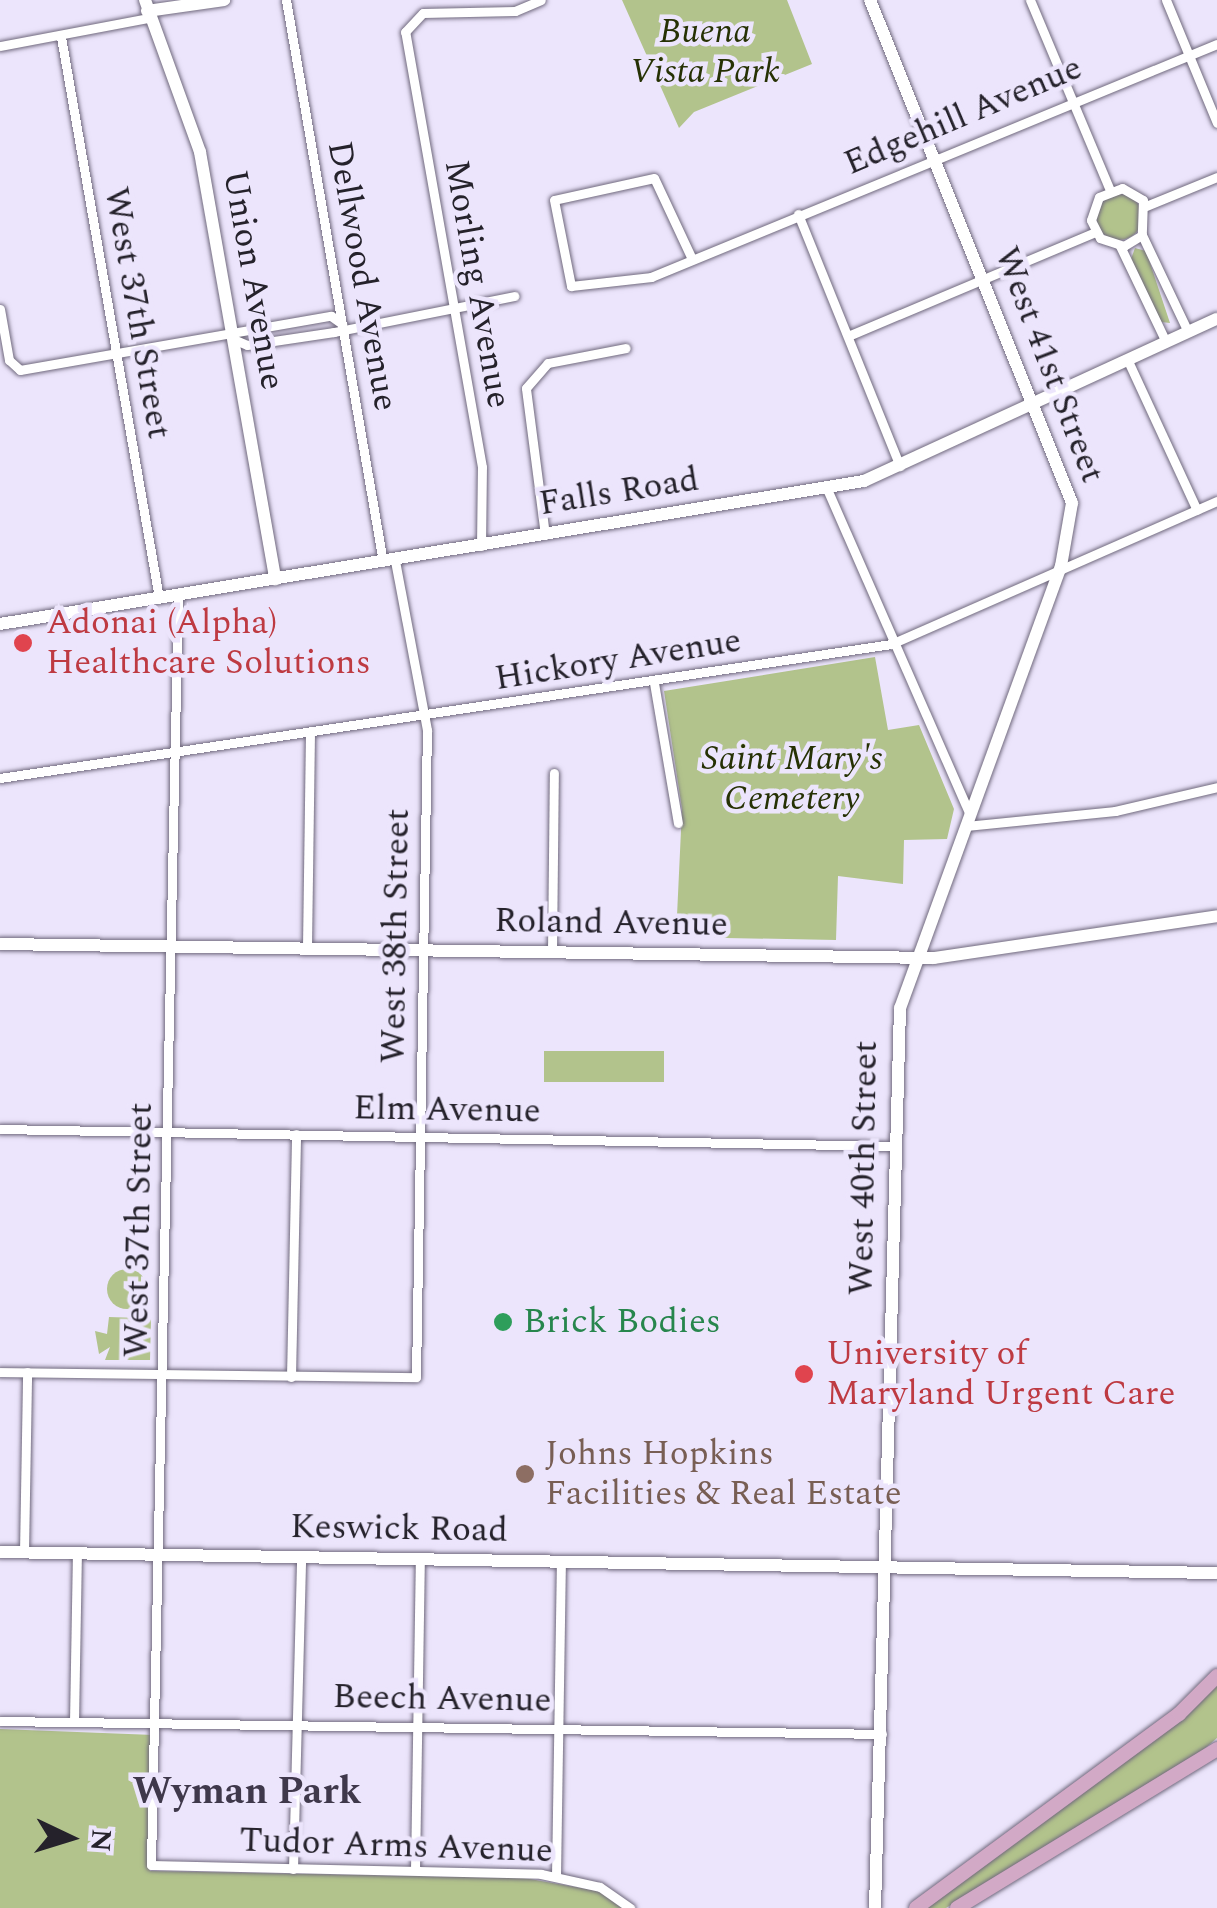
<!DOCTYPE html>
<style>
body{margin:0}
#map{position:relative;width:1217px;height:1908px;overflow:hidden;background:#ece5fc;font-family:Spectral,serif}
div>[style]{position:absolute}
.green>*{inset:0;background:#b2c38c;transform-origin:0 0}
.round{border-radius:50%}
.roads{filter:drop-shadow(0 0 2px #70697d) drop-shadow(0 0 2px #70697d)}
.street>*{height:9px;margin:-4.5px;padding:0 4.5px;transform-origin:4.5px;border-radius:4.5px;background:#fff}
.secondary>*{height:12px;margin:-6px;padding:0 6px;transform-origin:6px;border-radius:6px;background:#fff}
.primary>*{height:14px;margin:-7px;padding:0 7px;transform-origin:7px;border-radius:7px;background:#d2a9c6}
.dots>*{width:28px;height:28px;translate:-50% -50%;box-sizing:border-box;border:5px solid #ece5fc;border-radius:50%}
span{translate:-50% -50%;white-space:nowrap;text-align:center;line-height:1.15;-webkit-text-stroke:9px #ece5fc;paint-order:stroke}
.park-label{font-size:35px;color:#263104;font-style:italic}
.street-label{font-size:35px;color:#25222b}
.health-label{font-size:35px;color:#be3a42}
.left{translate:0 -50%;text-align:left}
.leisure-label{font-size:35px;color:#27864d}
.education-label{font-size:35px;color:#785e54}
.neighbourhood-label{font-size:38px;color:#3f384b;font-weight:700}
.north{position:absolute;left:20px;top:1788px;width:100px;height:100px;-webkit-text-stroke:8px #ece5fc;paint-order:stroke;rotate:94deg;font-size:28px;font-weight:700;line-height:40px;text-align:center;color:#25222b}
.north::after{content:'';display:block;margin:auto;width:35px;height:45px;background:#25222b;clip-path:polygon(50% 0,100% 100%,50% 72%,0 100%)}
</style>
<div id="map">
<div class="green">
<i style="clip-path:polygon(622px 0,787px 0,812px 64px,694px 112px,679px 128px)"></i>
<i class="round" style="left:1096px;top:194px;width:46px;height:46px"></i>
<i style="clip-path:polygon(1135px 248px,1146px 251px,1170px 323px,1161px 322px,1131px 259px)"></i>
<i style="clip-path:polygon(875px 657px,888px 730px,919px 725px,954px 809px,947px 839px,904px 840px,903px 884px,838px 876px,836px 940px,676px 937px,682px 809px,664px 691px)"></i>
<i style="left:544px;top:1051px;width:120px;height:31px"></i>
<i class="round" style="left:107px;top:1269px;width:40px;height:40px"></i>
<i style="clip-path:polygon(109px 1317px,139px 1318px,133px 1331px,151px 1319px,150px 1360px,105px 1360px,110px 1347px,99px 1354px,95px 1331px,107px 1334px)"></i>
<i style="clip-path:polygon(1217px 1680px,1217px 1738px,1203px 1750px,946px 1908px,923px 1908px)"></i>
<i style="clip-path:polygon(0 1729px,154px 1735px,150px 1871px,524px 1878px,598px 1891px,624px 1908px,0 1908px)"></i>
</div>
<div class="roads">
<div class="street">
<i style="left:286px;top:0;width:570px;rotate:80.21deg"></i>
<i style="left:1030px;top:0;width:206px;rotate:67.2deg"></i>
<i style="left:1166px;top:0;width:133px;rotate:67.5deg"></i>
<i style="left:61px;top:37px;width:569px;rotate:80.09deg"></i>
<i style="left:0;top:46px;width:151px;rotate:-10.7deg"></i>
<i style="left:1146px;top:206px;width:77px;rotate:-22.2deg"></i>
<i style="left:798px;top:214px;width:272px;rotate:68deg"></i>
<i style="left:1142px;top:235px;width:21px;rotate:149deg"></i>
<i style="left:1124px;top:246px;width:25px;rotate:-162deg"></i>
<i style="left:1100px;top:238px;width:20px;rotate:-117deg"></i>
<i style="left:1091px;top:220px;width:24px;rotate:-71deg"></i>
<i style="left:1099px;top:197px;width:25px;rotate:-21deg"></i>
<i style="left:1122px;top:188px;width:24px;rotate:30deg"></i>
<i style="left:1143px;top:200px;width:35px;rotate:92deg"></i>
<i style="left:1142px;top:235px;width:107px;rotate:64.6deg"></i>
<i style="left:1120px;top:246px;width:106px;rotate:64.4deg"></i>
<i style="left:692px;top:259px;width:89px;rotate:-115.1deg"></i>
<i style="left:654px;top:178px;width:102px;rotate:167.6deg"></i>
<i style="left:554px;top:200px;width:88px;rotate:78.8deg"></i>
<i style="left:571px;top:286px;width:81px;rotate:-6.4deg"></i>
<i style="left:651px;top:277px;width:612px;rotate:-22.38deg"></i>
<i style="left:0;top:309px;width:52px;rotate:80deg"></i>
<i style="left:9px;top:360px;width:15px;rotate:42deg"></i>
<i style="left:20px;top:370px;width:316px;rotate:-9.9deg"></i>
<i style="left:331px;top:316px;width:14px;rotate:36deg"></i>
<i style="left:848px;top:336px;width:268px;rotate:-22.8deg"></i>
<i style="left:233px;top:339px;width:15px;rotate:23deg"></i>
<i style="left:247px;top:345px;width:88px;rotate:-8.5deg"></i>
<i style="left:334px;top:332px;width:184px;rotate:-11.3deg"></i>
<i style="left:1128px;top:361px;width:164px;rotate:65.2deg"></i>
<i style="left:827px;top:489px;width:356px;rotate:66.3deg"></i>
<i style="left:545px;top:535px;width:148px;rotate:-97.4deg"></i>
<i style="left:526px;top:388px;width:33px;rotate:-49deg"></i>
<i style="left:548px;top:363px;width:79px;rotate:-10.9deg"></i>
<i style="left:481px;top:546px;width:79px;rotate:-89.3deg"></i>
<i style="left:482px;top:467px;width:442px;rotate:-100deg"></i>
<i style="left:405px;top:32px;width:26px;rotate:-47deg"></i>
<i style="left:423px;top:13px;width:92px;rotate:-1.2deg"></i>
<i style="left:515px;top:11px;width:28px;rotate:-23deg"></i>
<i style="left:178px;top:595px;width:1270px;rotate:91.22deg"></i>
<i style="left:151px;top:1865px;width:390px;rotate:1.3deg"></i>
<i style="left:541px;top:1874px;width:60px;rotate:12.4deg"></i>
<i style="left:600px;top:1887px;width:37px;rotate:35deg"></i>
<i style="left:654px;top:683px;width:142px;rotate:80.3deg"></i>
<i style="left:0;top:778px;width:901px;rotate:-8.55deg"></i>
<i style="left:891px;top:644px;width:356px;rotate:-23.7deg"></i>
<i style="left:966px;top:826px;width:150px;rotate:-5.7deg"></i>
<i style="left:1115px;top:811px;width:105px;rotate:-13.2deg"></i>
<i style="left:307px;top:947px;width:213px;rotate:-89.2deg"></i>
<i style="left:552px;top:952px;width:179px;rotate:-89.4deg"></i>
<i style="left:0;top:1129px;width:894px;rotate:1.09deg"></i>
<i style="left:0;top:1372px;width:416px;rotate:0.7deg"></i>
<i style="left:416px;top:1377px;width:647px;rotate:-89.03deg"></i>
<i style="left:427px;top:730px;width:173px;rotate:-100.7deg"></i>
<i style="left:291px;top:1377px;width:243px;rotate:-88.8deg"></i>
<i style="left:24px;top:1552px;width:180px;rotate:-89deg"></i>
<i style="left:0;top:1721px;width:882px;rotate:0.84deg"></i>
<i style="left:74px;top:1722px;width:168px;rotate:-89deg"></i>
<i style="left:293px;top:1869px;width:311px;rotate:-88.5deg"></i>
<i style="left:415px;top:1870px;width:311px;rotate:-89.1deg"></i>
<i style="left:556px;top:1876px;width:314px;rotate:-89.1deg"></i>
</div>
<div class="secondary">
<i style="left:145px;top:0;width:162px;rotate:70.1deg"></i>
<i style="left:200px;top:152px;width:434px;rotate:80deg"></i>
<i style="left:870px;top:0;width:542px;rotate:68.12deg"></i>
<i style="left:1072px;top:503px;width:64px;rotate:99.9deg"></i>
<i style="left:1061px;top:566px;width:470px;rotate:110deg"></i>
<i style="left:900px;top:1008px;width:900px;rotate:91.59deg"></i>
<i style="left:147px;top:11px;width:78px;rotate:-8.1deg"></i>
<i style="left:0;top:624px;width:876px;rotate:-9.4deg"></i>
<i style="left:864px;top:481px;width:388px;rotate:-24.7deg"></i>
<i style="left:0;top:944px;width:934px;rotate:0.86deg"></i>
<i style="left:934px;top:958px;width:286px;rotate:-8.4deg"></i>
<i style="left:0;top:1552px;width:1217px;rotate:0.99deg"></i>
</div>
<div class="primary">
<i style="left:916px;top:1908px;width:327px;rotate:-36.4deg"></i>
<i style="left:1179px;top:1714px;width:54px;rotate:-45deg"></i>
<i style="left:957px;top:1908px;width:305px;rotate:-31.4deg"></i>
</div>
</div>
<div class="dots">
<i style="left:23px;top:643px;background:#e0444e"></i>
<i style="left:503px;top:1322px;background:#2e9e5b"></i>
<i style="left:804px;top:1374px;background:#e0444e"></i>
<i style="left:525px;top:1474px;background:#8d6e63"></i>
</div>
<div class="park-label">
<span style="left:705px;top:52px">Buena<br>Vista Park</span>
<span style="left:792px;top:779px">Saint Mary's<br>Cemetery</span>
</div>
<div class="street-label">
<span style="left:963px;top:116px;rotate:-23deg">Edgehill Avenue</span>
<span style="left:362px;top:276px;rotate:80deg">Dellwood Avenue</span>
<span style="left:253px;top:280px;rotate:80deg">Union Avenue</span>
<span style="left:477px;top:284px;rotate:80deg">Morling Avenue</span>
<span style="left:137px;top:313px;rotate:80deg">West 37th Street</span>
<span style="left:1049px;top:365px;rotate:69deg">West 41st Street</span>
<span style="left:619px;top:492px;rotate:-9deg">Falls Road</span>
<span style="left:618px;top:660px;rotate:-9deg">Hickory Avenue</span>
<span style="left:611px;top:923px;rotate:1deg">Roland Avenue</span>
<span style="left:396px;top:936px;rotate:-89deg">West 38th Street</span>
<span style="left:447px;top:1110px;rotate:1deg">Elm Avenue</span>
<span style="left:864px;top:1168px;rotate:-89deg">West 40th Street</span>
<span style="left:139px;top:1230px;rotate:-89deg">West 37th Street</span>
<span style="left:399px;top:1529px;rotate:1deg">Keswick Road</span>
<span style="left:442px;top:1699px;rotate:1deg">Beech Avenue</span>
<span style="left:396px;top:1846px;rotate:2deg">Tudor Arms Avenue</span>
</div>
<div class="health-label">
<span class="left" style="left:46px;top:643px">Adonai (Alpha)<br>Healthcare Solutions</span>
<span class="left" style="left:826px;top:1374px">University of<br>Maryland Urgent Care</span>
</div>
<div class="leisure-label">
<span class="left" style="left:523px;top:1322px">Brick Bodies</span>
</div>
<div class="education-label">
<span class="left" style="left:545px;top:1474px">Johns Hopkins<br>Facilities &amp; Real Estate</span>
</div>
<div class="neighbourhood-label">
<span style="left:247px;top:1793px">Wyman Park</span>
</div>
<div class="north">N</div>
</div>
